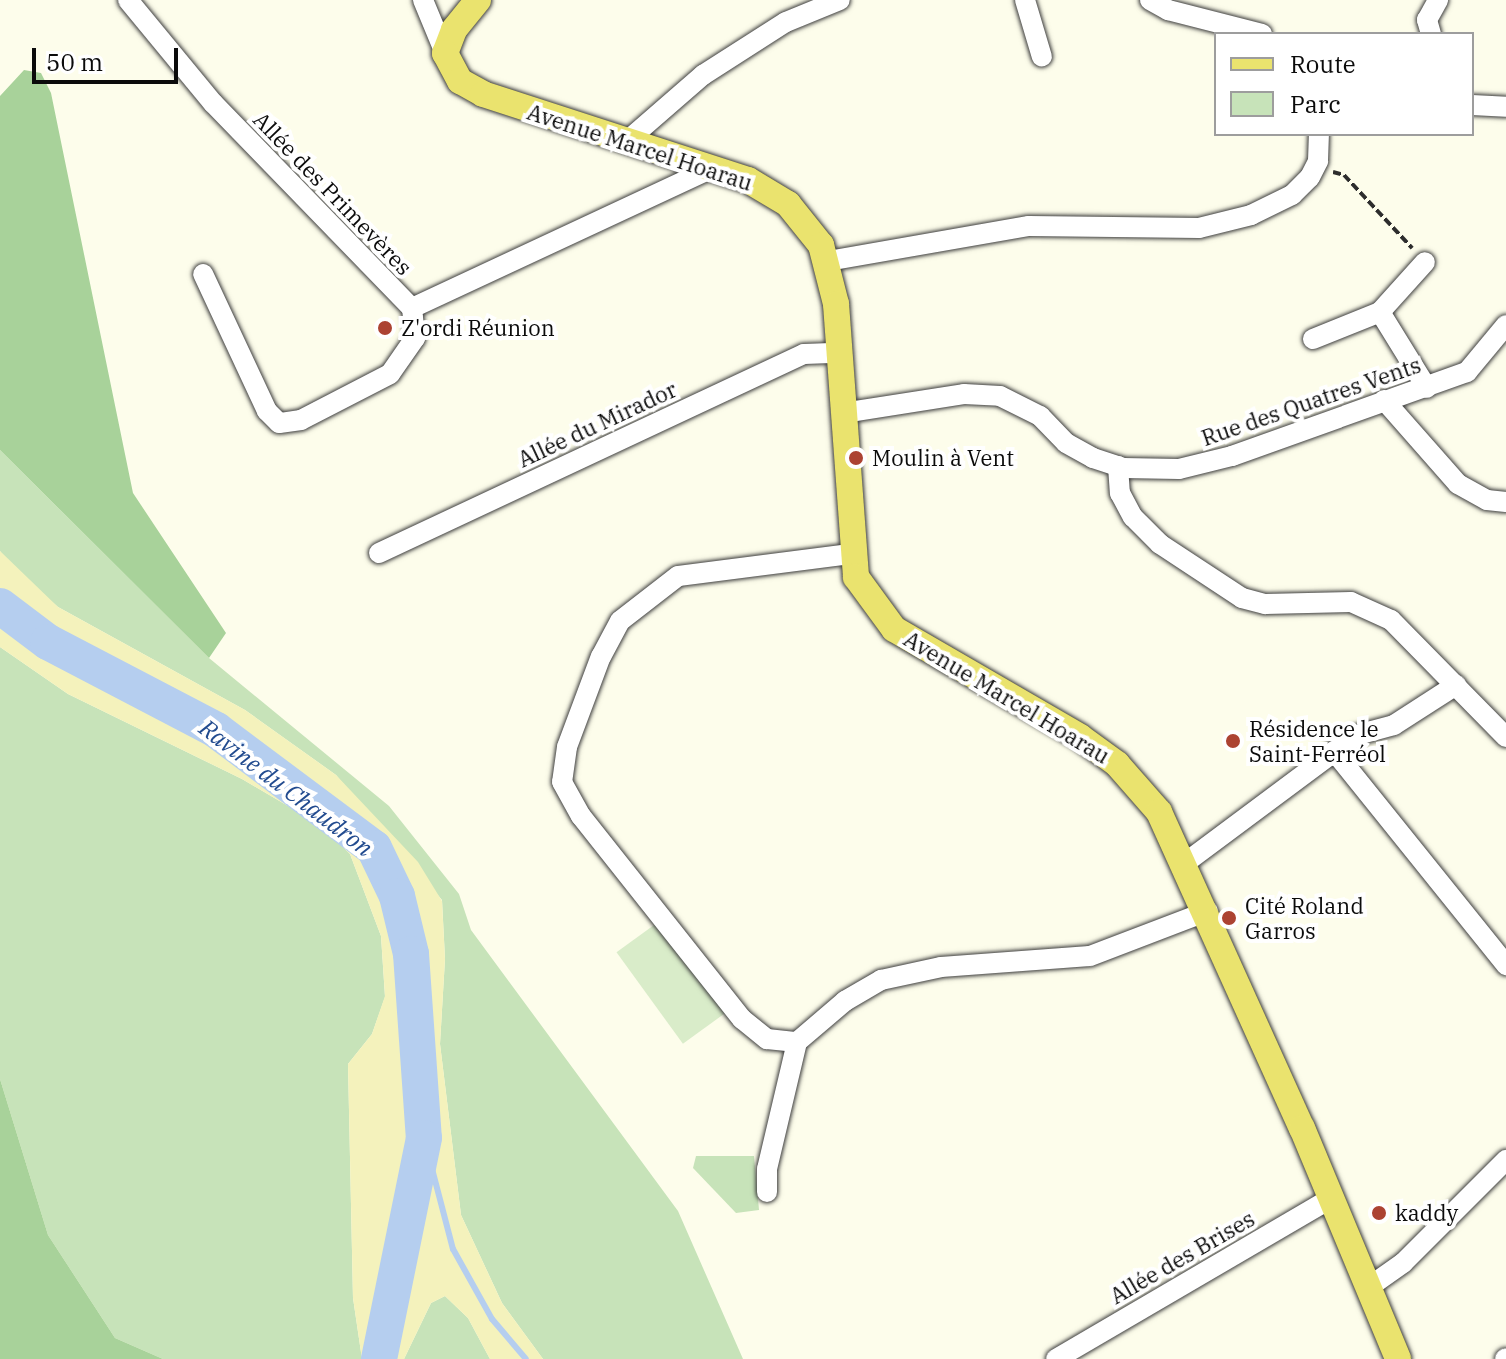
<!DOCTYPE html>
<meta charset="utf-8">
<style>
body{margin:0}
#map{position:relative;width:1506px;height:1359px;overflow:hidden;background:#fdfdeb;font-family:"IBM Plex Serif",serif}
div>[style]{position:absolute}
.green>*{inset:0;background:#c7e3b9}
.forest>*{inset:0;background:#a8d29a}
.sand>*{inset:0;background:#f4f2bc}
.pitch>*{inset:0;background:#d9ecc9;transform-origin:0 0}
.stream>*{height:6px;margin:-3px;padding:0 3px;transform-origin:3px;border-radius:3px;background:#b5ceef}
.river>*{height:36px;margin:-18px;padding:0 18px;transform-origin:18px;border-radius:18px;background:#b5ceef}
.path>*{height:4px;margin-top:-2px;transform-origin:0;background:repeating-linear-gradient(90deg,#2d2d2d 0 8px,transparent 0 12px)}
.roads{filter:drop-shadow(0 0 2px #3e3e3e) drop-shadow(0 0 2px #3e3e3e)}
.minor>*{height:20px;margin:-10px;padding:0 10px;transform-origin:10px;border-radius:10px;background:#fff}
.major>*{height:26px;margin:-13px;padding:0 13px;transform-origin:13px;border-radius:13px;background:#eae36e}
.dots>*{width:22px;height:22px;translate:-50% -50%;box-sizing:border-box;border:4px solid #fff;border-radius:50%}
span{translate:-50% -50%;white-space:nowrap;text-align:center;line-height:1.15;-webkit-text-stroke:8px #fff;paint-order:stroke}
.street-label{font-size:22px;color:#0b0b0b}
.poi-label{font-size:22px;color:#0b0b0b}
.left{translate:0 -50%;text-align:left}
.water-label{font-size:24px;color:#224b8f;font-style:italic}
.legend{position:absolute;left:1214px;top:32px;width:260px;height:104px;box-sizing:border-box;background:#fff;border:2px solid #9d9d9d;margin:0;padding:10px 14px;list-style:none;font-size:24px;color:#0b0b0b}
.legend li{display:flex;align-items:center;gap:16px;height:40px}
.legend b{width:40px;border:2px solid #9d9d9d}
.scale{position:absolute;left:32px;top:48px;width:146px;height:36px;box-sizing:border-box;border:4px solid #0b0b0b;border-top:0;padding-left:10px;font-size:24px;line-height:28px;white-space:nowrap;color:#0b0b0b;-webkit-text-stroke:6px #fff;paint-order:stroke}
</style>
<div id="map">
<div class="green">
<i style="clip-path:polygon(0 450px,209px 658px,389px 806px,459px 894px,471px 930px,678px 1211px,743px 1359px,543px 1359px,502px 1303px,461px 1215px,440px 1044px,445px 959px,442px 900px,336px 775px,245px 710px,58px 607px,7px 562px,0 551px)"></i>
<i style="clip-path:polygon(0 647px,68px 694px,242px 779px,322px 826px,350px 854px,381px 936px,385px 997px,372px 1034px,348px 1064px,353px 1298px,362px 1359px,163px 1359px,115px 1338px,48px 1235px,0 1079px)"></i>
<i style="clip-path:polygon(696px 1156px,754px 1156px,759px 1210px,736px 1213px,693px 1168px)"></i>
<i style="clip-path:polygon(445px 1296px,468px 1318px,490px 1359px,404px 1359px,431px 1303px)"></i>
</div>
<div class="forest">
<i style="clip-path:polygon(24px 70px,41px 73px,51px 93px,133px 493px,226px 633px,209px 658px,0 450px,0 96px)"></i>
<i style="clip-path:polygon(0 1079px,48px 1235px,115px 1338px,163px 1359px,0 1359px)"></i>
</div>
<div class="sand">
<i style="clip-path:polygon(0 551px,58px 607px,245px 710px,336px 775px,418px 862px,442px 901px,445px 959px,440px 1044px,461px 1215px,502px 1303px,543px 1359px,490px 1359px,468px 1318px,445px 1296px,431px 1303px,404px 1359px,362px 1359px,353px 1298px,348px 1064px,372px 1034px,385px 996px,381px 936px,350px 854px,322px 826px,242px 779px,68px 694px,0 647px)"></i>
</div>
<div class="pitch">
<i style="left:661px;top:920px;width:113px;height:55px;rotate:54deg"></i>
</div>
<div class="stream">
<i style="left:424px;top:1138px;width:115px;rotate:75.4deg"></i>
<i style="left:453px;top:1249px;width:80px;rotate:60.9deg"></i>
<i style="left:492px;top:1319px;width:52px;rotate:49.6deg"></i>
</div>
<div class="river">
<i style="left:0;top:606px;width:60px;rotate:36.9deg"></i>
<i style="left:48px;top:642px;width:190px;rotate:27.6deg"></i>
<i style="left:216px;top:730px;width:197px;rotate:36.8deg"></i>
<i style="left:374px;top:848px;width:53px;rotate:64.4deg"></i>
<i style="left:397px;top:896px;width:60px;rotate:76.4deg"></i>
<i style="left:411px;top:954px;width:184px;rotate:86deg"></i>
<i style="left:424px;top:1138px;width:226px;rotate:101.5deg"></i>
</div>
<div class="path">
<i style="left:1333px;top:172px;width:11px;rotate:15deg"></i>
<i style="left:1344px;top:175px;width:100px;rotate:47deg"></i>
</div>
<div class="roads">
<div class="minor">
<i style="left:128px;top:0;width:134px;rotate:50.5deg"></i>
<i style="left:213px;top:103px;width:286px;rotate:45.9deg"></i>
<i style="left:412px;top:308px;width:30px;rotate:84deg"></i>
<i style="left:415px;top:338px;width:44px;rotate:124.8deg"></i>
<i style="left:390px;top:374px;width:100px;rotate:152.7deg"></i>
<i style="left:301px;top:420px;width:22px;rotate:172deg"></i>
<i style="left:279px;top:423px;width:17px;rotate:-135deg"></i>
<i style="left:267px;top:411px;width:151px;rotate:-115deg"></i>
<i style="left:423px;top:0;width:57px;rotate:67.5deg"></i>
<i style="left:1025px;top:0;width:59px;rotate:73.4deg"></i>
<i style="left:1150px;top:0;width:21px;rotate:29deg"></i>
<i style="left:1168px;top:10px;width:97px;rotate:14.3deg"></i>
<i style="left:1431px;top:34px;width:15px;rotate:-106deg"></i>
<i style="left:1427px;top:20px;width:23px;rotate:-61deg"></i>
<i style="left:1472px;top:105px;width:34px;rotate:3deg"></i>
<i style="left:627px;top:141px;width:101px;rotate:-41deg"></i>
<i style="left:703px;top:75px;width:98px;rotate:-32.6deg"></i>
<i style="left:786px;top:22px;width:58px;rotate:-22.2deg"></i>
<i style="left:828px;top:261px;width:204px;rotate:-9.9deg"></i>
<i style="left:1029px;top:226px;width:170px;rotate:0.7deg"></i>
<i style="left:1199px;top:228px;width:54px;rotate:-14deg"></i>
<i style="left:1251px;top:215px;width:46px;rotate:-26deg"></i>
<i style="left:1292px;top:195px;width:25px;rotate:-45deg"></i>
<i style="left:1310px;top:177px;width:18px;rotate:-63deg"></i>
<i style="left:1318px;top:161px;width:27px;rotate:-88deg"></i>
<i style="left:412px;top:308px;width:331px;rotate:-25deg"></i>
<i style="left:1380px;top:312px;width:89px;rotate:58.3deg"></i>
<i style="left:1313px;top:339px;width:72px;rotate:-21.9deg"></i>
<i style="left:1380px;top:312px;width:67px;rotate:-48deg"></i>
<i style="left:1384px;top:400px;width:112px;rotate:48.6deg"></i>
<i style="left:1458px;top:484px;width:33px;rotate:29deg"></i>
<i style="left:1487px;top:500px;width:19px;rotate:6deg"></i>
<i style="left:843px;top:413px;width:122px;rotate:-8.9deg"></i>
<i style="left:964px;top:394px;width:36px;rotate:3deg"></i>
<i style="left:1000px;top:396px;width:45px;rotate:26.6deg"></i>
<i style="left:1040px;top:416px;width:37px;rotate:46deg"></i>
<i style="left:1066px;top:443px;width:31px;rotate:29deg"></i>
<i style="left:1093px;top:458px;width:32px;rotate:18deg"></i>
<i style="left:1123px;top:468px;width:56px;rotate:1deg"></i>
<i style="left:1179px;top:469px;width:55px;rotate:-13.8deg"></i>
<i style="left:1232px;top:456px;width:250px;rotate:-19.7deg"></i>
<i style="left:1467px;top:372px;width:61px;rotate:-50.3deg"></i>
<i style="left:1118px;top:466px;width:27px;rotate:86deg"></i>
<i style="left:1120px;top:493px;width:27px;rotate:62deg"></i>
<i style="left:1133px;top:517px;width:38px;rotate:45deg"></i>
<i style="left:1160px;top:544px;width:98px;rotate:33.4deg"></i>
<i style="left:1242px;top:598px;width:24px;rotate:15deg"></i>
<i style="left:1265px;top:604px;width:86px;rotate:-1.3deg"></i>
<i style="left:1351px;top:602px;width:44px;rotate:24.2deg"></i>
<i style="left:1391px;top:620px;width:164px;rotate:45.5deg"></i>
<i style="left:379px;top:553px;width:469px;rotate:-25.1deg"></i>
<i style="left:804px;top:354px;width:34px;rotate:-2deg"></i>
<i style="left:850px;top:554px;width:173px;rotate:172.7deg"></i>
<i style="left:678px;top:576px;width:73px;rotate:142.2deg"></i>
<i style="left:620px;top:621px;width:40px;rotate:118deg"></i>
<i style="left:601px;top:656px;width:97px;rotate:110.5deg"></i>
<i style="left:567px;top:747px;width:35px;rotate:98deg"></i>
<i style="left:562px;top:782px;width:39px;rotate:61deg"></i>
<i style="left:581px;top:816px;width:259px;rotate:51.6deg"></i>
<i style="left:742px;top:1019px;width:32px;rotate:39deg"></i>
<i style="left:767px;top:1039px;width:30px;rotate:6deg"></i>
<i style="left:797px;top:1042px;width:63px;rotate:-40.5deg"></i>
<i style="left:845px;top:1001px;width:42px;rotate:-30.3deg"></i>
<i style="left:881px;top:980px;width:61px;rotate:-12.2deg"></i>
<i style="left:941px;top:967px;width:149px;rotate:-4.2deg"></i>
<i style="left:1090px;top:956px;width:126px;rotate:-20.9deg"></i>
<i style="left:1334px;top:751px;width:275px;rotate:51.2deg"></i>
<i style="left:1185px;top:863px;width:214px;rotate:-36.7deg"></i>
<i style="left:1357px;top:735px;width:38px;rotate:-15deg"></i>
<i style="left:1394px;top:725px;width:74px;rotate:-32.8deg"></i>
<i style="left:767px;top:1192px;width:23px;rotate:-90deg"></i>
<i style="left:767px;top:1169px;width:130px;rotate:-76.7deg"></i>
<i style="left:1369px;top:1287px;width:42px;rotate:-35.2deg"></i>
<i style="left:1403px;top:1263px;width:146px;rotate:-45deg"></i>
<i style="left:1056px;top:1359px;width:320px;rotate:-30.3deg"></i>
<i style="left:1505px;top:1359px;width:1px;rotate:-45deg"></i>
</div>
<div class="major">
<i style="left:478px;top:0;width:38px;rotate:129deg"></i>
<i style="left:454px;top:30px;width:25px;rotate:111deg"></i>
<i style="left:445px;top:53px;width:32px;rotate:62deg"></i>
<i style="left:460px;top:81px;width:26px;rotate:29deg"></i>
<i style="left:483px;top:94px;width:279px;rotate:18deg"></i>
<i style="left:748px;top:180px;width:47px;rotate:31deg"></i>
<i style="left:788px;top:204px;width:53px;rotate:51.2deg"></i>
<i style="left:821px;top:245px;width:61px;rotate:75.7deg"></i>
<i style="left:836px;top:304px;width:274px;rotate:85.8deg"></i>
<i style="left:856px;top:577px;width:64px;rotate:53.8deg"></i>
<i style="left:894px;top:629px;width:215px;rotate:30.1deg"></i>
<i style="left:1080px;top:737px;width:46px;rotate:36.1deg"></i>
<i style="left:1117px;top:764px;width:64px;rotate:48.8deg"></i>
<i style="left:1159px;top:812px;width:347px;rotate:65.7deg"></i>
<i style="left:1302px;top:1128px;width:250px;rotate:67.4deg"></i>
</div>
</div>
<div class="dots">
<i style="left:385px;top:328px;background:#ac4332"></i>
<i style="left:856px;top:458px;background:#ac4332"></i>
<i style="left:1233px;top:741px;background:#ac4332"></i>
<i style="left:1229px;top:918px;background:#ac4332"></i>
<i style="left:1379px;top:1213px;background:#ac4332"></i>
</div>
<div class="street-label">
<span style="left:640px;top:147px;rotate:18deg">Avenue Marcel Hoarau</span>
<span style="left:333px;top:193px;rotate:46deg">Allée des Primevères</span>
<span style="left:1311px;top:401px;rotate:-19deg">Rue des Quatres Vents</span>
<span style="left:597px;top:424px;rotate:-25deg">Allée du Mirador</span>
<span style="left:1007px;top:697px;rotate:31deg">Avenue Marcel Hoarau</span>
<span style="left:1182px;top:1257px;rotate:-30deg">Allée des Brises</span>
</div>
<div class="poi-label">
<span class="left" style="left:401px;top:328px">Z'ordi Réunion</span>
<span class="left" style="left:872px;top:458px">Moulin à Vent</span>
<span class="left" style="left:1249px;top:741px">Résidence le<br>Saint-Ferréol</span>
<span class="left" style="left:1245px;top:918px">Cité Roland<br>Garros</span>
<span class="left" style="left:1395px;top:1213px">kaddy</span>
</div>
<div class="water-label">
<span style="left:286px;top:788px;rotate:37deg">Ravine du Chaudron</span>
</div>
<ul class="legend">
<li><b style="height:10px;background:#eae36e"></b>Route</li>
<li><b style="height:22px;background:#c7e3b9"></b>Parc</li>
</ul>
<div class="scale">50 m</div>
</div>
